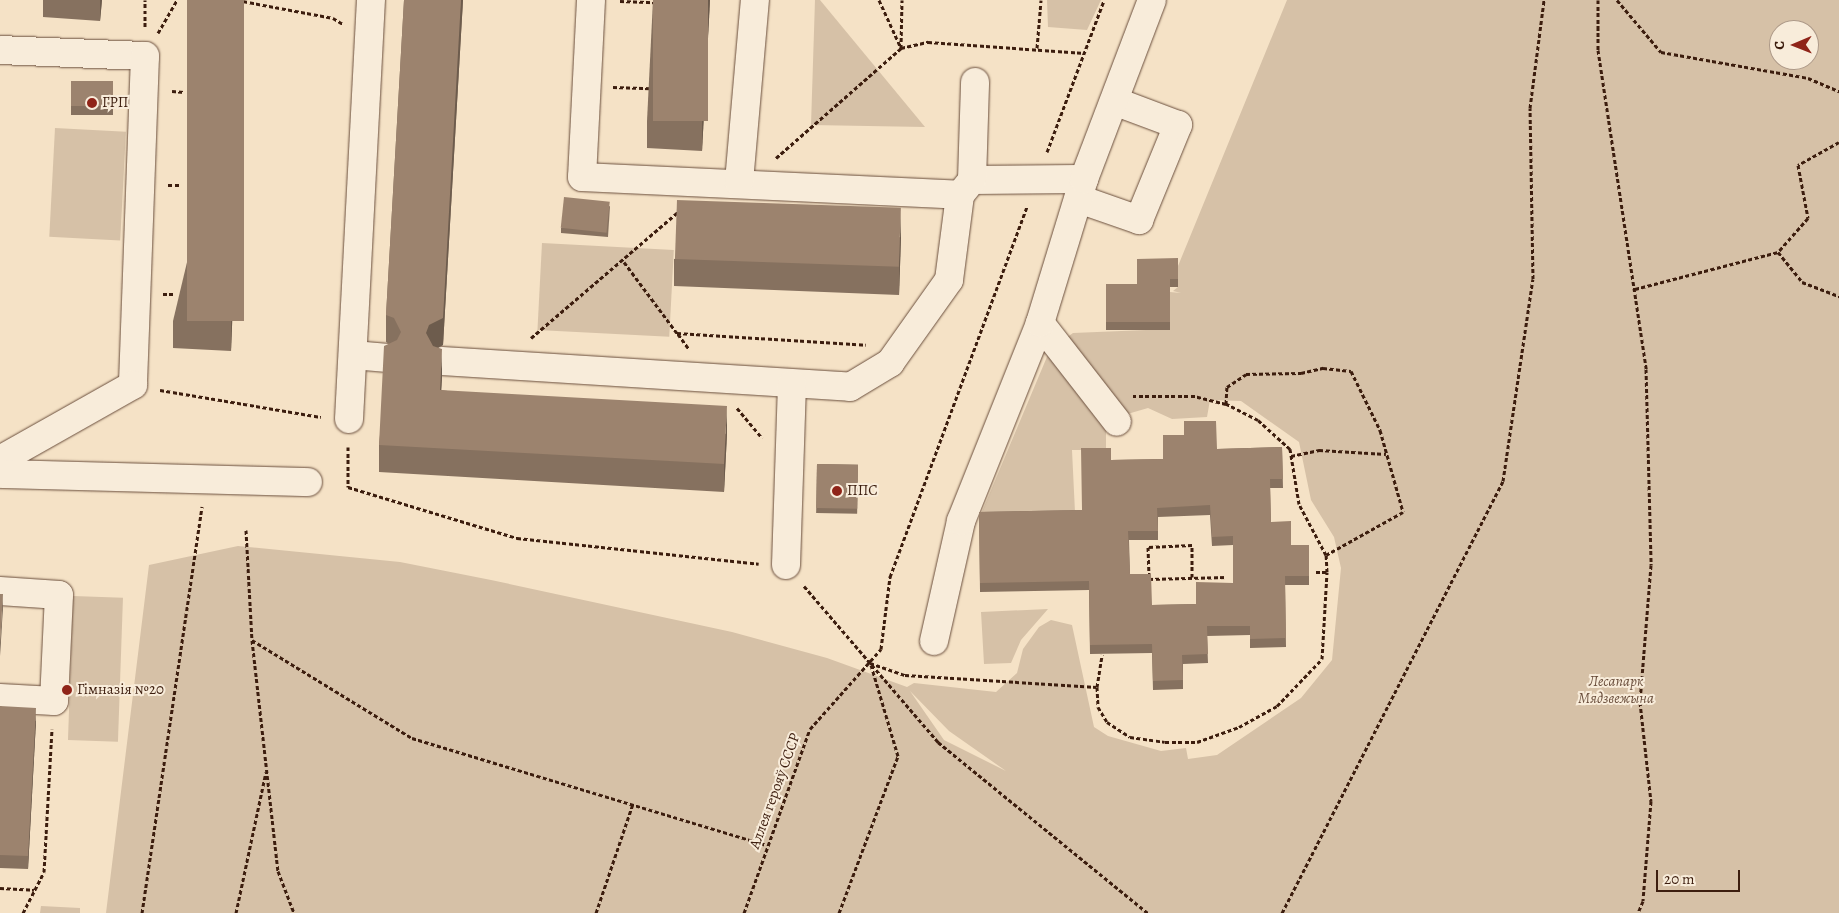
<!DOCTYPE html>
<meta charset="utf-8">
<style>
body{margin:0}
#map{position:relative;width:1839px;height:913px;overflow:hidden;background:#f5e2c6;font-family:Alegreya,serif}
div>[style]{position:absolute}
.green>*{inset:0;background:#d6c1a7;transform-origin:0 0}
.path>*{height:3px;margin-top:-1.5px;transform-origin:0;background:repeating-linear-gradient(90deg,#3c1d0e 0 4px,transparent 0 6.5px)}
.roads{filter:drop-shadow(0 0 1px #6a4e3c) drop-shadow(0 0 1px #6a4e3c)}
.minor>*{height:28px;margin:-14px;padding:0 14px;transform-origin:14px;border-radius:14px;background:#f8ecda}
.wall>*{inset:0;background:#86715f;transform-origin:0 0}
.shaded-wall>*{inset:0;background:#6d5c4d}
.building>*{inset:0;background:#9c836e;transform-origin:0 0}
.dots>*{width:14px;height:14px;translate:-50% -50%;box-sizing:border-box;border:2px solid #f8ecda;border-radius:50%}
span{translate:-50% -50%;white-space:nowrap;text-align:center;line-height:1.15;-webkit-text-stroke:4px #f8ecda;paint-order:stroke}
.poi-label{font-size:15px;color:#3c1d0e}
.left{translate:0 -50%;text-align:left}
.park-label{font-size:15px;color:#6a4e3c;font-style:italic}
.street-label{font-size:15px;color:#3c1d0e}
.north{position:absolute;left:1769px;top:20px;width:50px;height:50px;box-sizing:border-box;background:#f8ecda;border:1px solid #ad9988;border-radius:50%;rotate:269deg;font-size:14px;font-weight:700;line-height:20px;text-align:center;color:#3c1d0e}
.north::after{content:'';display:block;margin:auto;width:18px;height:22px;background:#8f2418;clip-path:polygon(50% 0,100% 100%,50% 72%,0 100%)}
.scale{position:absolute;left:1656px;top:870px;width:84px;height:22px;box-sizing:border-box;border:2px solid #3c1d0e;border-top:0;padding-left:6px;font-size:15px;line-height:18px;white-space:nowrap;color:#3c1d0e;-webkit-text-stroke:4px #f8ecda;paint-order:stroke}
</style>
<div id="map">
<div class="green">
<i style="clip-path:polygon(815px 0,820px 0,925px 127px,811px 125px)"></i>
<i style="clip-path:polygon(1047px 0,1101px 0,1087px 30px,1048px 27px)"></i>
<i style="clip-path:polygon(evenodd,1287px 0,1839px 0,1839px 913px,106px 913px,149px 565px,238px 546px,400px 562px,491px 580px,732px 632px,827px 658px,907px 687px,914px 683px,996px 692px,1017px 673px,1023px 649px,1039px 627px,1051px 620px,1072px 625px,1094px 727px,1108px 736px,1161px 751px,1186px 748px,1188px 759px,1217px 755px,1301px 698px,1332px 660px,1341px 568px,1334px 537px,1311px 500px,1299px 442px,1241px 401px,1210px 400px,1207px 417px,1172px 419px,1148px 408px,1124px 415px,1066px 338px,1073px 333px,1170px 329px,1170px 292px,1181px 293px,1173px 291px,1178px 287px,1178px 266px,1287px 0,1779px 30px,1809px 30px,1809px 60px,1779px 60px,1779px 30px,1287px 0,910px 691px,949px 731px,1006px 771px,944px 740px,910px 691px)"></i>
<i style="left:55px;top:128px;width:71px;height:109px;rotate:3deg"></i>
<i style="left:542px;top:243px;width:132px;height:87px;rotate:3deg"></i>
<i style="clip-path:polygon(1049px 352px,1106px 424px,1106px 450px,1072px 450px,1075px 512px,981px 514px)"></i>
<i style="left:73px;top:596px;width:50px;height:144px;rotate:2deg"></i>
<i style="clip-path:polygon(1048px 609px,1021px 640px,1011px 663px,984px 664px,981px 612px)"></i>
<i style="clip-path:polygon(41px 906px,80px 908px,80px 913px,40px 913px)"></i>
</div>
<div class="path">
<i style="left:237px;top:0;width:98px;rotate:10.6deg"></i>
<i style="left:333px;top:18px;width:12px;rotate:31deg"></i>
<i style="left:879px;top:0;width:53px;rotate:65.4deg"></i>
<i style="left:901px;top:48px;width:28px;rotate:-13deg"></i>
<i style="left:928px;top:42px;width:157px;rotate:4deg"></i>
<i style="left:1598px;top:0;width:50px;rotate:90deg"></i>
<i style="left:1598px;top:50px;width:323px;rotate:81.4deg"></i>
<i style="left:1646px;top:369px;width:196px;rotate:88.5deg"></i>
<i style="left:1651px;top:565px;width:137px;rotate:94.6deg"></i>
<i style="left:1640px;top:702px;width:100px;rotate:83.7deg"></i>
<i style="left:1651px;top:801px;width:100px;rotate:94.6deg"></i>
<i style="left:1643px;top:901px;width:13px;rotate:113deg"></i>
<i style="left:1617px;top:0;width:68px;rotate:49.8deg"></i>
<i style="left:1661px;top:52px;width:149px;rotate:10deg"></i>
<i style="left:1808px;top:78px;width:34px;rotate:23deg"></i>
<i style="left:620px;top:1px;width:34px;rotate:2deg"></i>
<i style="left:145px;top:27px;width:27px;rotate:-90deg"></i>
<i style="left:158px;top:33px;width:38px;rotate:-60deg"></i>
<i style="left:1037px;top:48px;width:48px;rotate:-85.2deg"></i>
<i style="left:613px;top:87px;width:37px;rotate:2deg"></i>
<i style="left:172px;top:91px;width:12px;rotate:5deg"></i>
<i style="left:1839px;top:142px;width:47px;rotate:150.7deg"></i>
<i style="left:1798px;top:165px;width:54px;rotate:79.3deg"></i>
<i style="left:1808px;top:218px;width:45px;rotate:131.4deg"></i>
<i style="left:1778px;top:252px;width:38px;rotate:51deg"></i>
<i style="left:1802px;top:282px;width:40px;rotate:21deg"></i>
<i style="left:1047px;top:152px;width:162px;rotate:-69.4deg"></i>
<i style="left:776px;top:158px;width:167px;rotate:-41.3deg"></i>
<i style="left:901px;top:48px;width:48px;rotate:-88.8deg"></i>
<i style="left:168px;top:185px;width:12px"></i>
<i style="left:624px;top:262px;width:89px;rotate:53.3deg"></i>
<i style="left:677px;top:333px;width:189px;rotate:3.6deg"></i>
<i style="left:1635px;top:289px;width:148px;rotate:-14.5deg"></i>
<i style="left:163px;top:294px;width:12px"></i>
<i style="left:678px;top:334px;width:19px;rotate:54deg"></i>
<i style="left:531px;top:338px;width:194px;rotate:-40.6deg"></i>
<i style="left:160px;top:390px;width:163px;rotate:9.5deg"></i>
<i style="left:1226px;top:404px;width:17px;rotate:-87deg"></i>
<i style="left:1227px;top:387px;width:23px;rotate:-34deg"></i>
<i style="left:1246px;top:374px;width:55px;rotate:-1deg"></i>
<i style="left:1301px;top:373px;width:23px;rotate:-13deg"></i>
<i style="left:1323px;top:368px;width:28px;rotate:6deg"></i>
<i style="left:1351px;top:371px;width:66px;rotate:63.8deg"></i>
<i style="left:1380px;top:430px;width:85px;rotate:74.3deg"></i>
<i style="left:1403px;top:512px;width:88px;rotate:150.8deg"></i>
<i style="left:737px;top:408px;width:39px;rotate:50deg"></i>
<i style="left:348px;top:447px;width:40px;rotate:90deg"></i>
<i style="left:348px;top:487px;width:177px;rotate:16.8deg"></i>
<i style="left:517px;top:538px;width:243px;rotate:6.1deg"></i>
<i style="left:1291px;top:456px;width:29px;rotate:-12deg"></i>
<i style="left:1319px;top:450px;width:67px;rotate:3.4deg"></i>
<i style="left:246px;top:530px;width:110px;rotate:86.9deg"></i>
<i style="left:252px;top:640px;width:232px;rotate:83.6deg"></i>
<i style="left:278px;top:871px;width:45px;rotate:69.1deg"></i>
<i style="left:1316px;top:572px;width:11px"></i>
<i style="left:1192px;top:577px;width:32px;rotate:-90deg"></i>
<i style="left:1192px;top:545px;width:44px;rotate:177.4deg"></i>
<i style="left:1148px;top:547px;width:32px;rotate:88deg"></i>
<i style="left:1149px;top:579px;width:78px;rotate:-1.5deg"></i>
<i style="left:804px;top:586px;width:206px;rotate:49.3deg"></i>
<i style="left:938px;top:742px;width:271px;rotate:39.2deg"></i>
<i style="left:252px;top:640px;width:188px;rotate:31.5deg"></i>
<i style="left:412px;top:738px;width:370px;rotate:16.8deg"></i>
<i style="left:870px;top:663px;width:37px;rotate:19deg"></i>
<i style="left:905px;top:675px;width:192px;rotate:3.6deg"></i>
<i style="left:1097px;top:687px;width:20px;rotate:87deg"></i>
<i style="left:1098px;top:707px;width:17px;rotate:59deg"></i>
<i style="left:1107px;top:722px;width:27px;rotate:33deg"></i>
<i style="left:1130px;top:737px;width:35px;rotate:8deg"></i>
<i style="left:1165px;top:742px;width:32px"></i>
<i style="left:1197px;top:742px;width:45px;rotate:-19.7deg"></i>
<i style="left:1239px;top:727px;width:43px;rotate:-28.9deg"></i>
<i style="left:1277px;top:706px;width:65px;rotate:-46.2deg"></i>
<i style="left:1322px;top:659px;width:87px;rotate:-86.7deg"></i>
<i style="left:1327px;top:572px;width:17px;rotate:-93deg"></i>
<i style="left:1326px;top:555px;width:58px;rotate:-117.9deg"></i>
<i style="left:1299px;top:504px;width:56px;rotate:-99.3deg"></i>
<i style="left:1290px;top:449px;width:43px;rotate:-137.8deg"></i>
<i style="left:1258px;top:420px;width:36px;rotate:-153deg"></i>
<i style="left:1226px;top:404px;width:32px;rotate:-166deg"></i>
<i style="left:1195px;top:396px;width:62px;rotate:180deg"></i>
<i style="left:1097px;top:687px;width:33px;rotate:-81deg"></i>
<i style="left:0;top:888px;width:34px;rotate:3deg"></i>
<i style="left:23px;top:913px;width:46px;rotate:-62.9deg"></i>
<i style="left:44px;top:872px;width:143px;rotate:-86.8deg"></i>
<i style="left:142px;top:913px;width:411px;rotate:-81.6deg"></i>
<i style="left:236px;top:913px;width:144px;rotate:-78deg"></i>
<i style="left:596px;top:913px;width:115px;rotate:-71.3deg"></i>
<i style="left:744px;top:913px;width:195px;rotate:-70.3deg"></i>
<i style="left:810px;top:729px;width:107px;rotate:-48.4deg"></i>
<i style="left:881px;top:649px;width:73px;rotate:-82.9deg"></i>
<i style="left:890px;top:577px;width:395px;rotate:-69.7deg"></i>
<i style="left:839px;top:913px;width:168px;rotate:-69.4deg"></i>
<i style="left:898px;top:756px;width:95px;rotate:-106.5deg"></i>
<i style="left:1282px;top:913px;width:485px;rotate:-62.9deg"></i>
<i style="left:1503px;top:481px;width:204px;rotate:-81.6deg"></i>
<i style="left:1533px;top:279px;width:171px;rotate:-91deg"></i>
<i style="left:1530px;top:108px;width:109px;rotate:-82.6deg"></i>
</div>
<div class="roads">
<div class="minor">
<i style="left:591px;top:0;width:177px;rotate:92.9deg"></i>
<i style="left:582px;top:177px;width:378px;rotate:2.7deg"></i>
<i style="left:960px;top:195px;width:19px;rotate:-51deg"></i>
<i style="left:972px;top:180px;width:112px;rotate:-0.5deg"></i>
<i style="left:0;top:50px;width:145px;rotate:2.4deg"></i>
<i style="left:145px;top:56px;width:329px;rotate:92.1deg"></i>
<i style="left:133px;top:385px;width:153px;rotate:150.6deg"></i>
<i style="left:972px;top:180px;width:98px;rotate:-88.2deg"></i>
<i style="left:739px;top:182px;width:183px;rotate:-85deg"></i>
<i style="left:1079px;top:199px;width:64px;rotate:19.3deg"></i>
<i style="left:1139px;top:220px;width:103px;rotate:-67.7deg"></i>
<i style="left:1178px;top:125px;width:68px;rotate:-159.4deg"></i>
<i style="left:1040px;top:323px;width:125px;rotate:52.1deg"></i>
<i style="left:353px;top:355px;width:32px;rotate:5deg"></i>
<i style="left:442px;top:361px;width:409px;rotate:3.6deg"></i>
<i style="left:850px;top:387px;width:47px;rotate:-31deg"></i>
<i style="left:890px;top:363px;width:102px;rotate:-54.6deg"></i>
<i style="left:949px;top:280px;width:86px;rotate:-82.6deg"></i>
<i style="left:349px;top:419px;width:420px;rotate:-87deg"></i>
<i style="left:0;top:474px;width:308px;rotate:1.5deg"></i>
<i style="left:786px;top:565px;width:181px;rotate:-88.1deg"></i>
<i style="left:0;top:591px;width:59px;rotate:3.9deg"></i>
<i style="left:59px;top:595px;width:106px;rotate:92.7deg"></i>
<i style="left:54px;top:701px;width:54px;rotate:-176.8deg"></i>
<i style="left:934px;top:641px;width:123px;rotate:-77.3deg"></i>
<i style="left:961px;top:521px;width:213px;rotate:-68.2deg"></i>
<i style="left:1040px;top:323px;width:151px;rotate:-73deg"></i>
<i style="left:1084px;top:179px;width:191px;rotate:-69.2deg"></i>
</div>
</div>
<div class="wall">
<i style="clip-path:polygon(43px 0,102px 0,100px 21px,43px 17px)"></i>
<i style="clip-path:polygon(404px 0,463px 0,443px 345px,438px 348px,442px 377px,441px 390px,727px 434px,724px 492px,379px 472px,379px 445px,389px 344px,386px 342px,386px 315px)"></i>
<i style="clip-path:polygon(653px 0,710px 0,702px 151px,647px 148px,647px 121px)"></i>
<i style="clip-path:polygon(244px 23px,231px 351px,173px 348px,173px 321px)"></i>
<i style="left:71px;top:81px;width:42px;height:34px"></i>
<i style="clip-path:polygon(610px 206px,608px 237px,561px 233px,561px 228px)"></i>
<i style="clip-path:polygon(901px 237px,899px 295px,674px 286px,674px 259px)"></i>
<i style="clip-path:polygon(1178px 258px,1178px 287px,1170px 287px,1170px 330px,1106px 330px,1106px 284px,1137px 284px)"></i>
<i style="clip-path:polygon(evenodd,1282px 447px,1283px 488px,1270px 488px,1271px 522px,1291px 545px,1309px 545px,1309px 585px,1285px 585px,1286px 647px,1250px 648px,1250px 635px,1207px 636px,1208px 663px,1183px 664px,1183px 689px,1153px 690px,1152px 653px,1090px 654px,1089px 590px,980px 592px,979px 512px,1082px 510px,1111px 460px,1163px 459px,1217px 449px,1282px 447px,1210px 515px,1212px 546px,1233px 545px,1233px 583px,1196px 604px,1152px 605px,1130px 574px,1129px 540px,1158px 540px,1158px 517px,1210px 515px)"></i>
<i style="left:817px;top:464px;width:41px;height:49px;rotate:1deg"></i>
<i style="clip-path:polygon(0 706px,36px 721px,28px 869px,0 868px)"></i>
</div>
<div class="shaded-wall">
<i style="clip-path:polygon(100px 0,102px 0,100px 21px)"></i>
<i style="clip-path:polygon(244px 0,244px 23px,231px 351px,231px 323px)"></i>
<i style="clip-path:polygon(461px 0,463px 0,443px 345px,429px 352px,426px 333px)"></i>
<i style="clip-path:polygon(708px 0,710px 0,702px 151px,702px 123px)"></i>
<i style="clip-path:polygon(901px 209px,901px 237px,899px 295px,899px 268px)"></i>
<i style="clip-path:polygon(442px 349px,442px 377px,440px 417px,440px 390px)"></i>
<i style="clip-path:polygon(727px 406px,727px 434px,724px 492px,724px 464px)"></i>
<i style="clip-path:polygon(3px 594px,3px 607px,0 656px,0 643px)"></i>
<i style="clip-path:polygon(36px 708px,36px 721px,28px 869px,28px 856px)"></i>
</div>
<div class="building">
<i style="left:187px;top:0;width:57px;height:321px"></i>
<i style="clip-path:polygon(404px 0,461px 0,443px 318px,429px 325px,426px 333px,433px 346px,442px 349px,440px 390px,727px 406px,724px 464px,379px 445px,384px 346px,397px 340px,401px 332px,394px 318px,386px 315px)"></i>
<i style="left:653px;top:0;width:55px;height:121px"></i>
<i style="left:71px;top:81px;width:42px;height:25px"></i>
<i style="left:564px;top:197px;width:46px;height:31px;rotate:6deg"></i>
<i style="left:677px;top:200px;width:224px;height:59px;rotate:2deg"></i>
<i style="clip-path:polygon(1178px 258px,1178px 279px,1170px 279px,1170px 322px,1106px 322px,1106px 284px,1137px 284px,1137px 259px)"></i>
<i style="clip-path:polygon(evenodd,1184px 421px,1216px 421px,1217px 449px,1282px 447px,1283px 479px,1270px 479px,1271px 522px,1291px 521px,1291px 545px,1309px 545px,1309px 576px,1285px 576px,1286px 638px,1250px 639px,1250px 626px,1207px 626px,1208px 654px,1182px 655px,1183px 680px,1153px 681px,1152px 644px,1090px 645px,1089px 581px,980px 583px,979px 512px,1082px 510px,1081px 448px,1111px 448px,1111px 460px,1163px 459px,1163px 435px,1184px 435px,1184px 421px,1210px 505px,1212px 537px,1233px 536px,1233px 583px,1196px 582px,1196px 604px,1152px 605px,1151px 574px,1130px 574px,1128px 531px,1158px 531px,1157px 508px,1210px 505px)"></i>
<i style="left:817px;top:464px;width:41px;height:44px;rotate:1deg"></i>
<i style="clip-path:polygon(0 594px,3px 594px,0 643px)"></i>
<i style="clip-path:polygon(0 706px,36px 708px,28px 856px,0 855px)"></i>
</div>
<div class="dots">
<i style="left:92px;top:103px;background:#8f2418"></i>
<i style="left:837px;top:491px;background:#8f2418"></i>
<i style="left:67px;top:690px;background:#8f2418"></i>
</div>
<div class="poi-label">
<span class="left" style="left:102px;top:103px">ГРП</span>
<span class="left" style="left:847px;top:491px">ППС</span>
<span class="left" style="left:77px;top:690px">Гімназія №20</span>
</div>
<div class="park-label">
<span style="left:1616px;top:690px">Лесапарк<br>Мядзвежына</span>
</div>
<div class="street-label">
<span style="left:775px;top:791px;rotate:-70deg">Аллея герояў СССР</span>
</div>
<div class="north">С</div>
<div class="scale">20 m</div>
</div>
